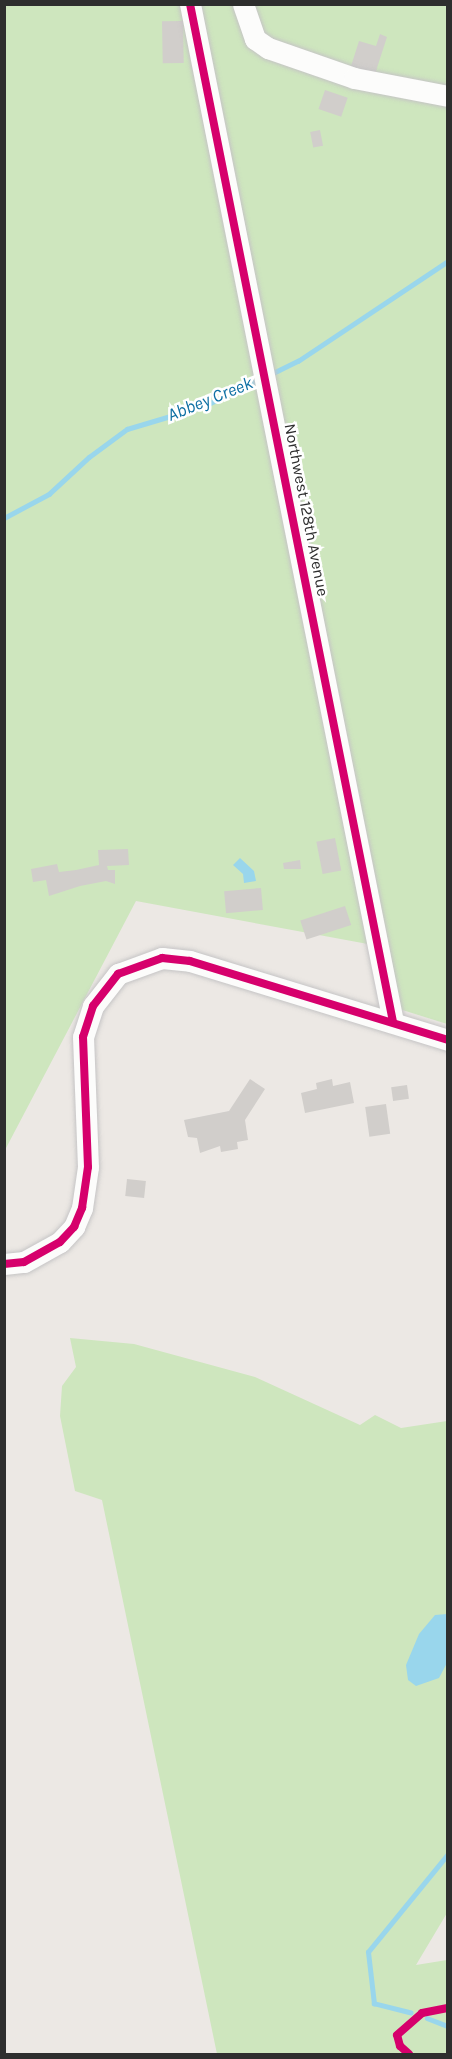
<!DOCTYPE html>
<style>
body{margin:0}
#map{position:relative;width:452px;height:2059px;overflow:hidden;background:#ece8e4;font-family:Karla,sans-serif}
div>[style]{position:absolute}
.green>*{inset:0;background:#cee6be}
.water>*{inset:0;background:#99d6ec}
.stream>*{height:4.5px;margin:-2.25px;padding:0 2.25px;transform-origin:2.25px;border-radius:2.25px;background:#99d6ec}
.building>*{inset:0;background:#d1cecb;transform-origin:0 0}
.roads{filter:drop-shadow(0 0 2px #c5c4c5) drop-shadow(0 0 2px #c5c4c5)}
.minor>*{height:21px;margin:-10.5px;padding:0 10.5px;transform-origin:10.5px;border-radius:10.5px;background:#fcfcfb}
.cycleway>*{height:8px;margin:-4px;padding:0 4px;transform-origin:4px;border-radius:4px;background:#d6006c}
span{translate:-50% -50%;white-space:nowrap;text-align:center;line-height:1.15;-webkit-text-stroke:5px #fff;paint-order:stroke}
.street-label{font-size:16px;color:#2e2e2e}
.water-label{font-size:18px;color:#0d6fa3;font-style:italic}
.frame{position:absolute;inset:0;border:6px solid #2e2e2e;pointer-events:none}
</style>
<div id="map">
<div class="green">
<i style="clip-path:polygon(5px 5px,447px 5px,447px 1024px,396px 1008px,384px 947px,136px 901px,5px 1150px)"></i>
<i style="clip-path:polygon(70px 1338px,134px 1344px,255px 1377px,360px 1425px,375px 1415px,401px 1428px,447px 1421px,447px 1913px,416px 1965px,447px 1960px,447px 2054px,217px 2054px,102px 1500px,75px 1491px,60px 1416px,62px 1386px,76px 1367px)"></i>
</div>
<div class="water">
<i style="clip-path:polygon(240px 858px,254px 871px,256px 881px,244px 883px,243px 874px,233px 865px)"></i>
<i style="clip-path:polygon(447px 1614px,447px 1663px,439px 1678px,416px 1686px,408px 1680px,406px 1665px,419px 1634px,435px 1615px)"></i>
</div>
<div class="stream">
<i style="left:271px;top:374px;width:30px;rotate:-26deg"></i>
<i style="left:298px;top:361px;width:180px;rotate:-33.7deg"></i>
<i style="left:4px;top:518px;width:51px;rotate:-28.1deg"></i>
<i style="left:49px;top:494px;width:54px;rotate:-42.8deg"></i>
<i style="left:89px;top:457px;width:47px;rotate:-36.4deg"></i>
<i style="left:127px;top:429px;width:80px;rotate:-16.6deg"></i>
<i style="left:204px;top:406px;width:60px;rotate:-25.7deg"></i>
<i style="left:411px;top:2013px;width:38px;rotate:-166deg"></i>
<i style="left:374px;top:2004px;width:52px;rotate:-96.6deg"></i>
<i style="left:368px;top:1952px;width:127px;rotate:-50.8deg"></i>
<i style="left:427px;top:2018px;width:22px;rotate:21deg"></i>
</div>
<div class="building">
<i style="left:183px;top:21px;width:42px;height:21px;rotate:89deg"></i>
<i style="clip-path:polygon(380px 34px,387px 37px,375px 74px,351px 66px,359px 41px,376px 46px)"></i>
<i style="left:325px;top:90px;width:24px;height:20px;rotate:19deg"></i>
<i style="left:320px;top:130px;width:16px;height:10px;rotate:79deg"></i>
<i style="left:335px;top:838px;width:33px;height:19px;rotate:79deg"></i>
<i style="clip-path:polygon(128px 849px,129px 865px,107px 866px,108px 870px,115px 870px,115px 884px,106px 881px,80px 886px,49px 896px,46px 880px,33px 882px,31px 869px,57px 864px,59px 872px,76px 870px,99px 865px,98px 850px)"></i>
<i style="clip-path:polygon(300px 860px,301px 869px,284px 869px,283px 863px)"></i>
<i style="left:261px;top:888px;width:22px;height:37px;rotate:85deg"></i>
<i style="left:345px;top:906px;width:20px;height:47px;rotate:72deg"></i>
<i style="clip-path:polygon(250px 1079px,265px 1089px,245px 1120px,248px 1140px,237px 1142px,238px 1149px,221px 1152px,220px 1146px,200px 1153px,197px 1138px,188px 1137px,184px 1120px,229px 1111px)"></i>
<i style="clip-path:polygon(332px 1079px,333px 1086px,350px 1082px,354px 1103px,305px 1113px,301px 1093px,317px 1089px,316px 1083px)"></i>
<i style="left:407px;top:1085px;width:14px;height:16px;rotate:82deg"></i>
<i style="left:386px;top:1104px;width:30px;height:21px;rotate:82deg"></i>
<i style="left:127px;top:1179px;width:19px;height:17px;rotate:6deg"></i>
</div>
<div class="roads">
<div class="minor">
<i style="left:190px;top:4px;width:1038px;rotate:78.72deg"></i>
<i style="left:243px;top:4px;width:37px;rotate:71deg"></i>
<i style="left:255px;top:39px;width:16px;rotate:35deg"></i>
<i style="left:268px;top:48px;width:91px;rotate:19.2deg"></i>
<i style="left:354px;top:78px;width:96px;rotate:10.8deg"></i>
<i style="left:4px;top:1264px;width:20px;rotate:-6deg"></i>
<i style="left:24px;top:1262px;width:41px;rotate:-29.1deg"></i>
<i style="left:60px;top:1242px;width:21px;rotate:-47deg"></i>
<i style="left:74px;top:1227px;width:21px;rotate:-67deg"></i>
<i style="left:82px;top:1208px;width:41px;rotate:-81.7deg"></i>
<i style="left:88px;top:1167px;width:130px;rotate:-92.2deg"></i>
<i style="left:83px;top:1037px;width:33px;rotate:-72deg"></i>
<i style="left:93px;top:1006px;width:41px;rotate:-52deg"></i>
<i style="left:118px;top:974px;width:47px;rotate:-20deg"></i>
<i style="left:162px;top:958px;width:28px;rotate:6deg"></i>
<i style="left:190px;top:961px;width:270px;rotate:17deg"></i>
</div>
</div>
<div class="cycleway">
<i style="left:190px;top:4px;width:1038px;rotate:78.72deg"></i>
<i style="left:4px;top:1264px;width:20px;rotate:-6deg"></i>
<i style="left:24px;top:1262px;width:41px;rotate:-29.1deg"></i>
<i style="left:60px;top:1242px;width:21px;rotate:-47deg"></i>
<i style="left:74px;top:1227px;width:21px;rotate:-67deg"></i>
<i style="left:82px;top:1208px;width:41px;rotate:-81.7deg"></i>
<i style="left:88px;top:1167px;width:130px;rotate:-92.2deg"></i>
<i style="left:83px;top:1037px;width:33px;rotate:-72deg"></i>
<i style="left:93px;top:1006px;width:41px;rotate:-52deg"></i>
<i style="left:118px;top:974px;width:47px;rotate:-20deg"></i>
<i style="left:162px;top:958px;width:28px;rotate:6deg"></i>
<i style="left:190px;top:961px;width:270px;rotate:17deg"></i>
<i style="left:409px;top:2054px;width:12px;rotate:-138deg"></i>
<i style="left:400px;top:2046px;width:11px;rotate:-105deg"></i>
<i style="left:397px;top:2035px;width:33px;rotate:-41deg"></i>
<i style="left:422px;top:2013px;width:26px;rotate:-11deg"></i>
</div>
<div class="street-label">
<span style="left:306px;top:510px;rotate:79deg">Northwest 128th Avenue</span>
</div>
<div class="water-label">
<span style="left:210px;top:399px;rotate:-22deg">Abbey Creek</span>
</div>
<div class="frame"></div>
</div>
